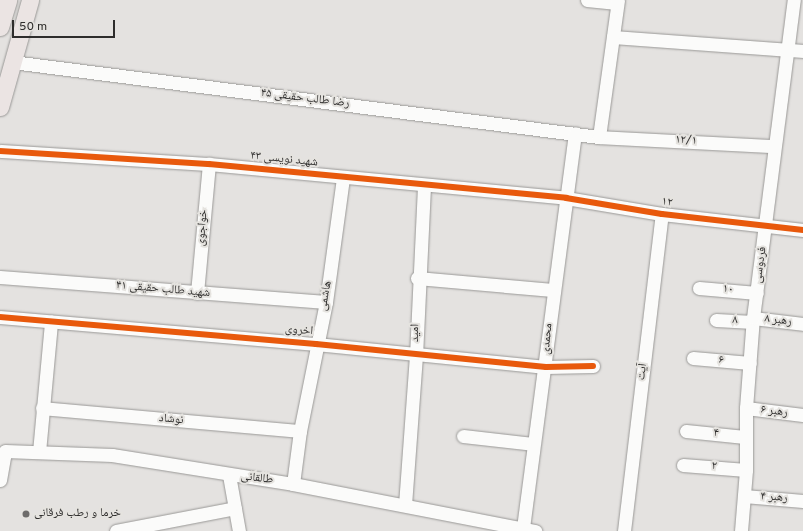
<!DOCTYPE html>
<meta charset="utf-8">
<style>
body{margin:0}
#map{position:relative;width:803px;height:531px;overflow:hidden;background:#e4e2e0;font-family:Overpass,"Noto Naskh Arabic",sans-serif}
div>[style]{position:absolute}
.roads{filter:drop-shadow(0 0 1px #999896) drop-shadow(0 0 1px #999896)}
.minor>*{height:13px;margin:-6.5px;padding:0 6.5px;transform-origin:6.5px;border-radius:6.5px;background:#fbfbfa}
.major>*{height:17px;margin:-8.5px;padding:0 8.5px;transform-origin:8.5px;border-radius:8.5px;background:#ebe4e3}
.cycleway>*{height:6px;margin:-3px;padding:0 3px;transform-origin:3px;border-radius:3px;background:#e8590c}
.dots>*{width:11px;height:11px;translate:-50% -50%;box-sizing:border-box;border:2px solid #e5e3df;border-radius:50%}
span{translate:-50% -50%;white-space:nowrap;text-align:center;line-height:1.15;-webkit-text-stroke:4px #e5e3df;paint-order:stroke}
.street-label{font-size:12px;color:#2e2d2c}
.poi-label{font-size:12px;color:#2e2d2c}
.left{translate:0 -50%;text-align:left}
.scale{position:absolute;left:12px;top:20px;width:103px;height:18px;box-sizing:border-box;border:2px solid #2e2d2c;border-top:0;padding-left:5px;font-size:12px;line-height:14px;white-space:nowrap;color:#2e2d2c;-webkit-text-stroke:3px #e5e3df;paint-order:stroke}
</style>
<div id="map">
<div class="roads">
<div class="minor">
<i style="left:587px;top:0;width:30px;rotate:6deg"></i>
<i style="left:613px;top:37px;width:191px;rotate:4.2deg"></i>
<i style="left:12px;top:62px;width:592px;rotate:7.28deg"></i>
<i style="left:599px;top:137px;width:174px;rotate:3deg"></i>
<i style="left:599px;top:137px;width:138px;rotate:-82.1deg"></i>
<i style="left:0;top:151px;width:209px;rotate:3.6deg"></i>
<i style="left:209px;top:164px;width:359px;rotate:5.4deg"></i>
<i style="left:566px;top:198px;width:97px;rotate:9.5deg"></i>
<i style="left:662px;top:214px;width:142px;rotate:6.5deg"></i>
<i style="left:0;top:277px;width:327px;rotate:4.4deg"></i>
<i style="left:417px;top:278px;width:136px;rotate:5.1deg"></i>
<i style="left:699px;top:288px;width:58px;rotate:4.9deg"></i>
<i style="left:197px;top:293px;width:130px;rotate:-84.7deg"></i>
<i style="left:0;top:317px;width:317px;rotate:4.9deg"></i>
<i style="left:316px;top:344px;width:231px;rotate:5.7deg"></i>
<i style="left:546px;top:367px;width:47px;rotate:-1.2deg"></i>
<i style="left:753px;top:318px;width:50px;rotate:6.8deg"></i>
<i style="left:716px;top:320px;width:37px;rotate:3deg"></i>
<i style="left:693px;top:358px;width:57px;rotate:5deg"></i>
<i style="left:42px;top:408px;width:259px;rotate:5.1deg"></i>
<i style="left:746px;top:408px;width:57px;rotate:7deg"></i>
<i style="left:686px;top:431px;width:59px;rotate:5.8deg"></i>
<i style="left:463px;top:436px;width:70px;rotate:6.5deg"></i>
<i style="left:39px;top:452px;width:131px;rotate:-84.7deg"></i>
<i style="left:683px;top:465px;width:63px;rotate:4.5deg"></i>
<i style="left:229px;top:475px;width:57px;rotate:79.9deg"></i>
<i style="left:0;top:480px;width:29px;rotate:-80deg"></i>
<i style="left:5px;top:451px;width:107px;rotate:2.1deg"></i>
<i style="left:112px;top:455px;width:183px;rotate:9.1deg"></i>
<i style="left:293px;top:484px;width:247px;rotate:11deg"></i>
<i style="left:293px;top:484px;width:53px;rotate:-82.5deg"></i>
<i style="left:300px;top:431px;width:132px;rotate:-78.6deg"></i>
<i style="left:326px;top:302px;width:125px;rotate:-82.2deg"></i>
<i style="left:744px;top:496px;width:59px;rotate:4.8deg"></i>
<i style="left:405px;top:505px;width:149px;rotate:-85.8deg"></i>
<i style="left:416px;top:356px;width:171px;rotate:-87.3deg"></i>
<i style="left:523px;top:528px;width:398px;rotate:-82.5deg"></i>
<i style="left:116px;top:531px;width:121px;rotate:-10.9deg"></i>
<i style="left:624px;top:531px;width:319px;rotate:-83.2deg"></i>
<i style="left:741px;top:531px;width:61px;rotate:-85.3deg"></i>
<i style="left:746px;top:470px;width:62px;rotate:-90deg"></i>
<i style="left:746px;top:408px;width:90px;rotate:-85.6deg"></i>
<i style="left:753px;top:318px;width:321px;rotate:-82.7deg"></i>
</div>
<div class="major">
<i style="left:0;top:27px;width:28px;rotate:-73deg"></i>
<i style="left:0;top:107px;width:111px;rotate:-74.3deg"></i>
</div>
</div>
<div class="cycleway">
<i style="left:0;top:151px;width:209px;rotate:3.6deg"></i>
<i style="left:209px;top:164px;width:359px;rotate:5.4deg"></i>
<i style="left:566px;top:198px;width:97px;rotate:9.5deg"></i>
<i style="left:662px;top:214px;width:142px;rotate:6.5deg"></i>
<i style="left:0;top:317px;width:317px;rotate:4.9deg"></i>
<i style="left:316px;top:344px;width:231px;rotate:5.7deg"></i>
<i style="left:546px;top:367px;width:47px;rotate:-1.2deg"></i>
</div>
<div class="dots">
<i style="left:26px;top:514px;background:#6e6c6b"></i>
</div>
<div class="street-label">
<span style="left:305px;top:99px;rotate:7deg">۴۵ رضا طالب حقیقی</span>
<span style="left:686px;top:141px;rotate:3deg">۱۲/۱</span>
<span style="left:284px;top:160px;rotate:6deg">۴۳ شهید نویسی</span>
<span style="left:667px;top:203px;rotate:8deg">۱۲</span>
<span style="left:203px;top:228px;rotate:-85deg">خواجوی</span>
<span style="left:761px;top:265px;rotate:-82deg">فردوسی</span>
<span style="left:163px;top:290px;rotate:5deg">۴۱ شهید طالب حقیقی</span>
<span style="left:728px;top:290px;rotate:6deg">۱۰</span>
<span style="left:326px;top:296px;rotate:-80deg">هاشمی</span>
<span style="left:735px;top:321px;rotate:3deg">۸</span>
<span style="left:778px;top:321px;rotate:7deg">رهبر ۸</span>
<span style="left:299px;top:331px;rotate:5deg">اخروی</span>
<span style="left:416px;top:333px;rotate:-89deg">امید</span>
<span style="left:548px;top:339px;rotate:-85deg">محمدی</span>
<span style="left:721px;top:361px;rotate:5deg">۶</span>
<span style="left:643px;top:372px;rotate:-83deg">آیت</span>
<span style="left:774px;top:412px;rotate:7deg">رهبر ۶</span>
<span style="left:171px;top:420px;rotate:5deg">نوشاد</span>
<span style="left:716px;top:434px;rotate:5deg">۴</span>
<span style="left:714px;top:467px;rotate:5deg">۲</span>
<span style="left:257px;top:479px;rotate:7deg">طالقانی</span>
<span style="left:774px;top:498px;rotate:4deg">رهبر ۴</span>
</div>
<div class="poi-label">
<span class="left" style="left:34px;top:514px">خرما و رطب فرقانی</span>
</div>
<div class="scale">50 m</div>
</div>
